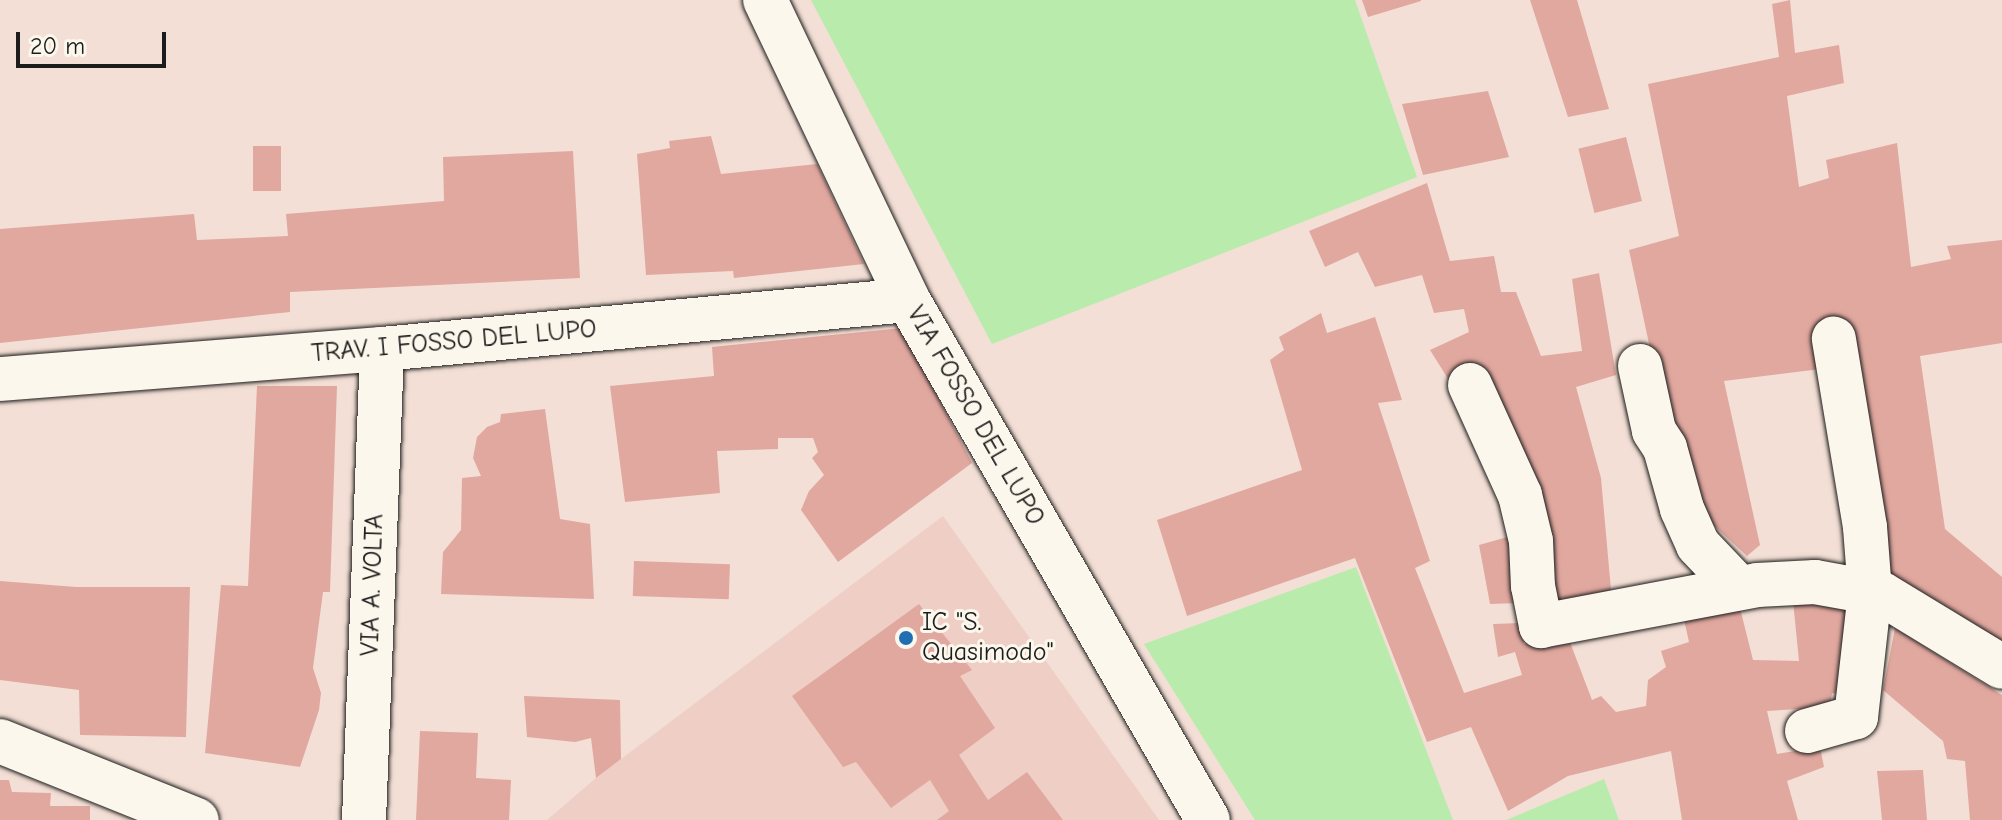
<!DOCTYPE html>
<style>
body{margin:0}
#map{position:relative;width:2002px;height:820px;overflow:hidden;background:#f3dfd5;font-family:"Comic Neue",sans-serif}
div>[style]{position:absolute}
.built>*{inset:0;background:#eecec5}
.green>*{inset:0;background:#b9ecac}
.building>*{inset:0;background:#e1a89f;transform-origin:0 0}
.roads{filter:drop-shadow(0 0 2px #1c1c1c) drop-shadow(0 0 2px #1c1c1c)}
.minor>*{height:44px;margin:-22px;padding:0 22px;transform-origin:22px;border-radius:22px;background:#fbf7ec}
.dots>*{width:22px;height:22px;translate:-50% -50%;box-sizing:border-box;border:4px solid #fbf7ec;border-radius:50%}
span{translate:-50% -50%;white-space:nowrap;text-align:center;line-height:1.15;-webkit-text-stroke:6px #fbf7ec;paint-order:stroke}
.street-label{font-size:26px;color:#1c1c1c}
.poi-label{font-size:26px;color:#1c1c1c}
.left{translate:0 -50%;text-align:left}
.scale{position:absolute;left:16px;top:32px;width:150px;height:36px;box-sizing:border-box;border:4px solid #1c1c1c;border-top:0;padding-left:10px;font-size:24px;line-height:28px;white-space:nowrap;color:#1c1c1c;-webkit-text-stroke:6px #fbf7ec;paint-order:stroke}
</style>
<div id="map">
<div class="built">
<i style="clip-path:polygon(943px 516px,1159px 820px,547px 820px,596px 778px)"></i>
</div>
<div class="green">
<i style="clip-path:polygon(811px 0,1355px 0,1417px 177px,992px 344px)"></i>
<i style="clip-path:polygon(1356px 567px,1453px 820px,1255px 820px,1144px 644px)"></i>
<i style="clip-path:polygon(1604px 779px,1619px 820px,1506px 820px)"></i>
</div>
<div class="building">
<i style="clip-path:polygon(1362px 0,1421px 0,1421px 1px,1368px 17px)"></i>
<i style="clip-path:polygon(1530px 0,1577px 0,1609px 109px,1568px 117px)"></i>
<i style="clip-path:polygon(1790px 0,1795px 53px,1839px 45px,1844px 83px,1787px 96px,1799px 187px,1829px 178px,1826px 160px,1897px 143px,1911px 267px,1951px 259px,1947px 246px,2002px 240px,2002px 343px,1920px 356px,1945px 529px,2002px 577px,2002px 648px,1881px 580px,1829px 368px,1724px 381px,1760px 545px,1747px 556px,1697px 510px,1668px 433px,1629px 250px,1679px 236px,1648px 84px,1779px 57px,1772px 4px)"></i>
<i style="clip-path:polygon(1488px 91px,1509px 157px,1423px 175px,1402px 104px)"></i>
<i style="clip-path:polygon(711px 136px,721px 174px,817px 164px,864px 264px,734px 278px,733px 271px,646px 275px,637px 154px,670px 148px,669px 141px)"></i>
<i style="left:1626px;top:137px;width:66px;height:49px;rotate:76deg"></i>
<i style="left:281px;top:146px;width:45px;height:28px;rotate:90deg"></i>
<i style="clip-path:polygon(573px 151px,580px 278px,290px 292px,290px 312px,0 343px,0 229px,194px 214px,197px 240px,288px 236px,286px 214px,444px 201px,443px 157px)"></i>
<i style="clip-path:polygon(1427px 183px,1450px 261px,1494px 256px,1501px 292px,1516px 292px,1541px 356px,1582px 351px,1572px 279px,1599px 273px,1616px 375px,1576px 387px,1601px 478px,1612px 601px,1555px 610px,1450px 382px,1430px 350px,1469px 332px,1464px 309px,1434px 313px,1422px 275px,1375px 287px,1358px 252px,1325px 267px,1309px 231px)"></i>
<i style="clip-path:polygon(1321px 313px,1327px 333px,1375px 317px,1402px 400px,1378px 403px,1430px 561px,1415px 568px,1464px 693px,1522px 675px,1515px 652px,1498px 657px,1493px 624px,1520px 623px,1524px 644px,1568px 637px,1592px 700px,1601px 696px,1616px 712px,1646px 706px,1648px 680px,1666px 667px,1661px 651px,1689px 642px,1683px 615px,1740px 608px,1753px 660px,1799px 661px,1793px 601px,1852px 605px,1843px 694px,1832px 693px,1830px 707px,1767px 711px,1777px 754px,1820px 747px,1824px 767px,1787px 781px,1798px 820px,1682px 820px,1671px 751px,1568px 776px,1508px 811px,1471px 727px,1427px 742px,1355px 558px,1187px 616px,1157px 520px,1302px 470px,1270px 360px,1284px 350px,1279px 337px)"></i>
<i style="clip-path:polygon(902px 328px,972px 463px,838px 562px,801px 510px,809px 491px,824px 475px,812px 458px,818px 452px,813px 438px,778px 438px,778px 449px,717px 451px,720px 493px,625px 502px,610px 386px,714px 376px,712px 347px)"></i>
<i style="clip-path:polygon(257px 386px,337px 386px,330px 592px,323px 592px,313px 668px,321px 693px,319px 710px,300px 767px,205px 753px,221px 585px,248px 586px)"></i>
<i style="clip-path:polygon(545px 409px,560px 519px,590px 524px,594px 599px,441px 594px,443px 552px,461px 530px,462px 478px,481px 476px,473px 458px,477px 437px,487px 427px,500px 422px,501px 414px)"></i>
<i style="clip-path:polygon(1511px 536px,1519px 603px,1490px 604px,1479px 545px)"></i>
<i style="left:634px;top:561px;width:96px;height:35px;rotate:2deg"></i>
<i style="clip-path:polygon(0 581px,76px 587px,190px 587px,186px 737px,80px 735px,79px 690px,0 680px)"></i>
<i style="clip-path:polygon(919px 604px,972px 670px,960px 676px,995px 728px,959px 755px,988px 800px,1027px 772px,1063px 820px,937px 820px,949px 811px,930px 780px,891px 808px,856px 762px,843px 767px,792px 696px)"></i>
<i style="clip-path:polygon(1895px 628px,2002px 695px,2002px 820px,1970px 820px,1965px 761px,1947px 759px,1943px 741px,1883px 690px)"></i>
<i style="clip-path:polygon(524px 696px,620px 700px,621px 759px,596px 778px,591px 738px,575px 742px,527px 737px)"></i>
<i style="clip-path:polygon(420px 731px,478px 733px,476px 778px,511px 780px,509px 820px,416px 820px)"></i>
<i style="clip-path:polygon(1923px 770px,1927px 820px,1882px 820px,1877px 771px)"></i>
<i style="clip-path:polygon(0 780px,9px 780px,12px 792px,51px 793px,50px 806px,90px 806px,90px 820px,0 820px)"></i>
</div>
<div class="roads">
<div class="minor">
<i style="left:765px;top:0;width:332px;rotate:64.5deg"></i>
<i style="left:908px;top:300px;width:600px;rotate:60.02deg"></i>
<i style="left:1640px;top:366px;width:66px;rotate:77.8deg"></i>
<i style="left:1654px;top:431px;width:20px;rotate:57deg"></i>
<i style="left:1665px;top:448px;width:63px;rotate:74.4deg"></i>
<i style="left:1682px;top:509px;width:39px;rotate:66deg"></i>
<i style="left:1698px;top:545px;width:59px;rotate:46.4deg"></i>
<i style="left:0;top:379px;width:383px;rotate:-4.5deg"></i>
<i style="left:382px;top:349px;width:528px;rotate:-5.32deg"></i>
<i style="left:1470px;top:385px;width:121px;rotate:65.6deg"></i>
<i style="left:1520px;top:495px;width:47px;rotate:76.6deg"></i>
<i style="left:1531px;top:541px;width:45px;rotate:87.5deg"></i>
<i style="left:1533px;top:586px;width:41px;rotate:78.7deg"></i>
<i style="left:1541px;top:626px;width:220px;rotate:-10.7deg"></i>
<i style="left:1757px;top:585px;width:58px;rotate:-3deg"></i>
<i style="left:1815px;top:582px;width:68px;rotate:10.2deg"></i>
<i style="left:1882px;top:594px;width:140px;rotate:31.3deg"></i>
<i style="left:1807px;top:731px;width:51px;rotate:-15.9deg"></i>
<i style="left:1856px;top:717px;width:126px;rotate:-83.6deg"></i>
<i style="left:1870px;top:592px;width:65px;rotate:-94.4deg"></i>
<i style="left:1865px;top:527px;width:191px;rotate:-99.4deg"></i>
<i style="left:0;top:741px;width:212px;rotate:21.9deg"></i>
<i style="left:364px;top:820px;width:471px;rotate:-87.8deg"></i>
</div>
</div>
<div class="dots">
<i style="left:906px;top:638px;background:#1f6fb2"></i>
</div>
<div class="street-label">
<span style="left:454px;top:342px;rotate:-5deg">TRAV. I FOSSO DEL LUPO</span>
<span style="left:975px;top:416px;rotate:60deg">VIA FOSSO DEL LUPO</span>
<span style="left:373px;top:585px;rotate:-88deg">VIA A. VOLTA</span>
</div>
<div class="poi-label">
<span class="left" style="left:922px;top:638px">IC "S.<br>Quasimodo"</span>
</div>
<div class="scale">20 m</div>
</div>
